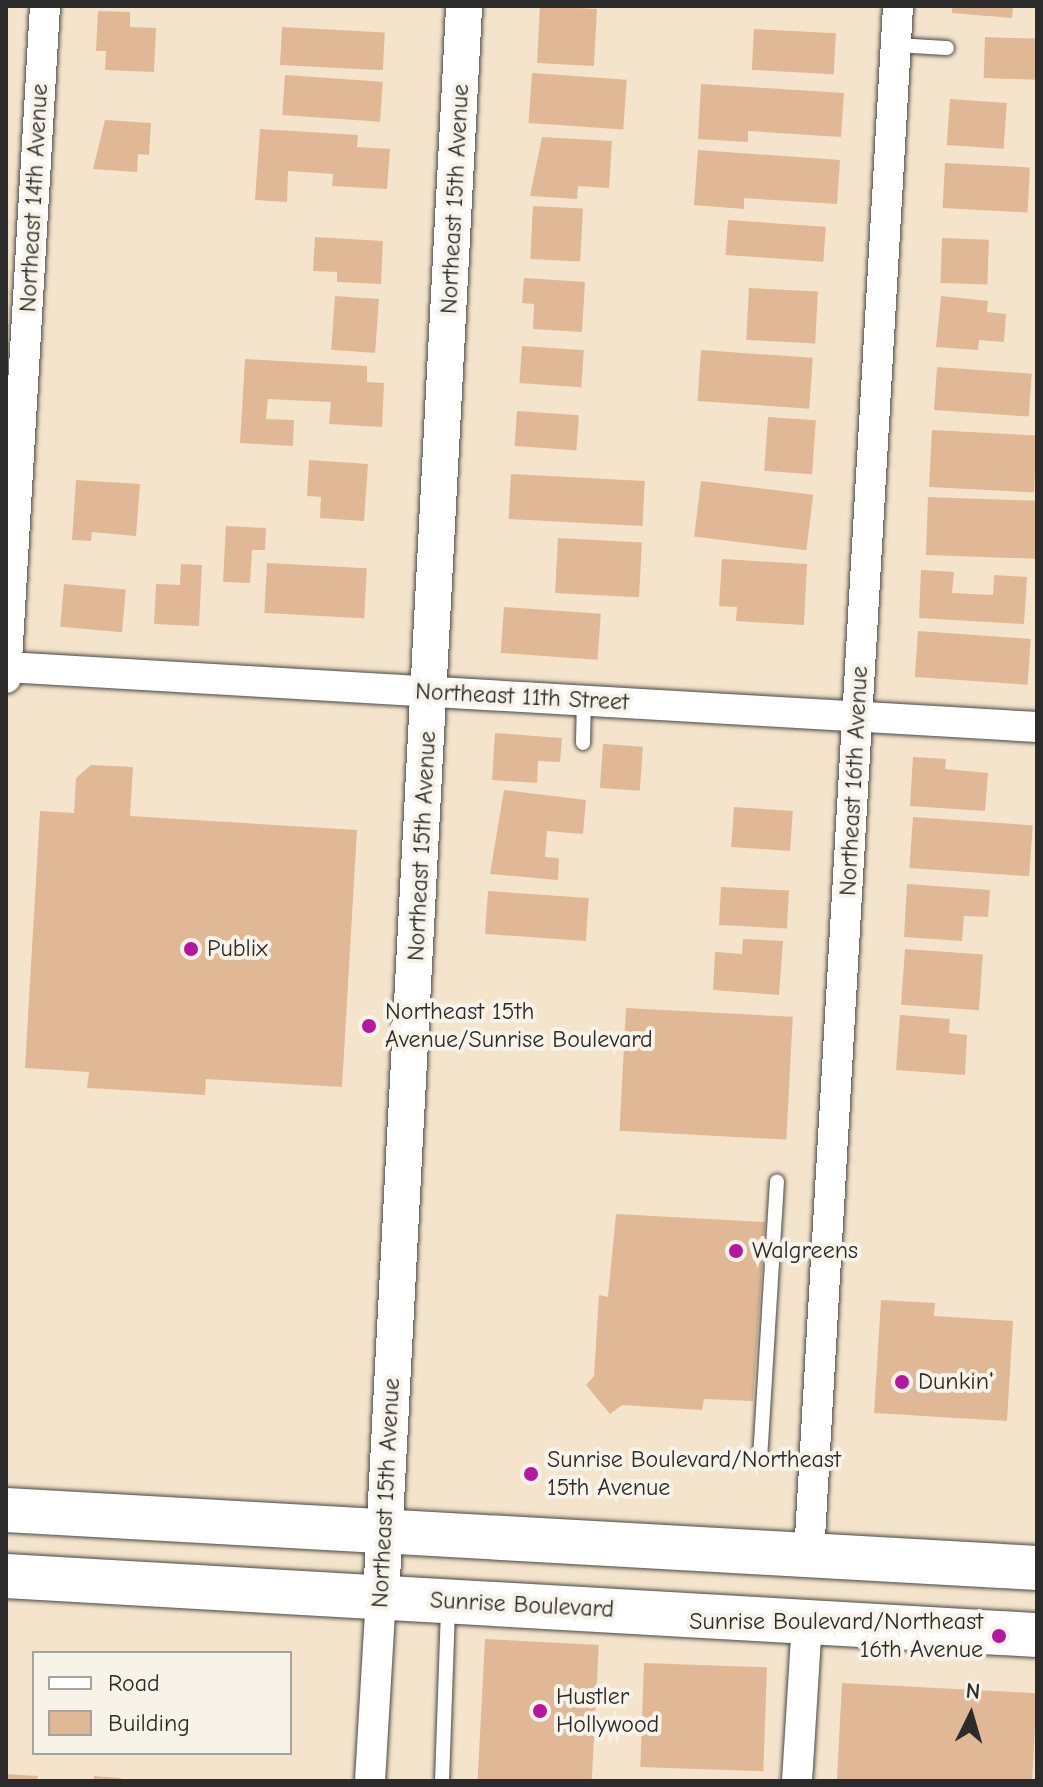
<!DOCTYPE html>
<style>
body{margin:0}
#map{position:relative;width:1043px;height:1787px;overflow:hidden;background:#f4e4cc;font-family:"Comic Neue",sans-serif}
div>[style]{position:absolute}
.building>*{inset:0;background:#e0b895;transform-origin:0 0}
.roads{filter:drop-shadow(0 0 2px #494743) drop-shadow(0 0 2px #494743)}
.service>*{height:14px;margin:-7px;padding:0 7px;transform-origin:7px;border-radius:7px;background:#fff}
.minor>*{height:30px;margin:-15px;padding:0 15px;transform-origin:15px;border-radius:15px;background:#fff}
.tertiary>*{height:36px;margin:-18px;padding:0 18px;transform-origin:18px;border-radius:18px;background:#fff}
.primary>*{height:44px;margin:-22px;padding:0 22px;transform-origin:22px;border-radius:22px;background:#fff}
.dots>*{width:22px;height:22px;translate:-50% -50%;box-sizing:border-box;border:4px solid #f7f3e8;border-radius:50%}
span{translate:-50% -50%;white-space:nowrap;text-align:center;line-height:1.15;-webkit-text-stroke:8px #f7f3e8;paint-order:stroke}
.street-label{font-size:24px;color:#2b2b2b}
.poi-label{font-size:24px;color:#2b2b2b}
.left{translate:0 -50%;text-align:left}
.right{translate:-100% -50%;text-align:right}
.frame{position:absolute;inset:0;border:8px solid #2b2b2b;pointer-events:none}
.legend{position:absolute;left:32px;top:1651px;width:260px;height:104px;box-sizing:border-box;background:#f7f3e8;border:2px solid #a5a39c;margin:0;padding:10px 14px;list-style:none;font-size:24px;color:#2b2b2b}
.legend li{display:flex;align-items:center;gap:16px;height:40px}
.legend b{width:40px;border:2px solid #a5a39c}
.north{position:absolute;left:931px;top:1675px;width:80px;height:80px;-webkit-text-stroke:6px #f7f3e8;paint-order:stroke;rotate:5deg;font-size:22px;font-weight:700;line-height:32px;text-align:center;color:#2b2b2b}
.north::after{content:'';display:block;margin:auto;width:28px;height:36px;background:#2b2b2b;clip-path:polygon(50% 0,100% 100%,50% 72%,0 100%)}
</style>
<div id="map">
<div class="building">
<i style="left:540px;top:6px;width:57px;height:57px;rotate:3deg"></i>
<i style="clip-path:polygon(952px 6px,1013px 6px,1012px 18px,952px 13px)"></i>
<i style="clip-path:polygon(98px 11px,130px 12px,130px 27px,156px 28px,154px 72px,105px 70px,106px 51px,96px 51px)"></i>
<i style="left:282px;top:27px;width:103px;height:38px;rotate:3deg"></i>
<i style="left:754px;top:29px;width:82px;height:41px;rotate:3deg"></i>
<i style="left:985px;top:37px;width:52px;height:41px;rotate:2deg"></i>
<i style="left:532px;top:73px;width:95px;height:50px;rotate:4deg"></i>
<i style="left:285px;top:75px;width:98px;height:40px;rotate:4deg"></i>
<i style="clip-path:polygon(701px 84px,844px 93px,841px 137px,748px 131px,748px 142px,698px 139px)"></i>
<i style="left:950px;top:99px;width:57px;height:46px;rotate:4deg"></i>
<i style="clip-path:polygon(105px 120px,151px 123px,149px 155px,138px 154px,137px 172px,93px 169px)"></i>
<i style="clip-path:polygon(260px 129px,358px 135px,357px 147px,390px 149px,387px 189px,332px 186px,333px 174px,288px 171px,287px 202px,255px 200px)"></i>
<i style="clip-path:polygon(542px 137px,612px 141px,609px 188px,578px 186px,577px 199px,530px 196px)"></i>
<i style="clip-path:polygon(698px 150px,840px 160px,837px 204px,744px 198px,744px 209px,694px 205px)"></i>
<i style="left:945px;top:163px;width:85px;height:45px;rotate:3deg"></i>
<i style="left:533px;top:206px;width:50px;height:53px;rotate:3deg"></i>
<i style="left:728px;top:220px;width:98px;height:35px;rotate:4deg"></i>
<i style="clip-path:polygon(315px 237px,383px 241px,381px 284px,337px 282px,337px 272px,313px 271px)"></i>
<i style="left:942px;top:238px;width:47px;height:45px;rotate:2deg"></i>
<i style="clip-path:polygon(524px 278px,585px 282px,582px 332px,533px 329px,534px 304px,522px 303px)"></i>
<i style="left:749px;top:288px;width:69px;height:52px;rotate:3deg"></i>
<i style="left:335px;top:296px;width:44px;height:54px;rotate:4deg"></i>
<i style="clip-path:polygon(941px 296px,988px 301px,987px 312px,1006px 314px,1004px 342px,979px 340px,978px 350px,936px 347px)"></i>
<i style="left:522px;top:346px;width:62px;height:37px;rotate:4deg"></i>
<i style="left:701px;top:350px;width:112px;height:51px;rotate:4deg"></i>
<i style="clip-path:polygon(245px 359px,367px 366px,367px 382px,384px 383px,382px 427px,329px 424px,331px 402px,268px 399px,266px 419px,294px 420px,293px 446px,240px 443px)"></i>
<i style="left:937px;top:367px;width:95px;height:43px;rotate:4deg"></i>
<i style="left:517px;top:411px;width:62px;height:35px;rotate:4deg"></i>
<i style="left:768px;top:417px;width:48px;height:54px;rotate:4deg"></i>
<i style="left:932px;top:430px;width:105px;height:57px;rotate:3deg"></i>
<i style="clip-path:polygon(309px 460px,368px 464px,364px 521px,320px 518px,321px 497px,307px 496px)"></i>
<i style="left:511px;top:474px;width:134px;height:45px;rotate:3deg"></i>
<i style="clip-path:polygon(76px 480px,140px 484px,136px 536px,92px 532px,91px 541px,72px 540px)"></i>
<i style="left:701px;top:481px;width:113px;height:56px;rotate:7deg"></i>
<i style="left:928px;top:497px;width:109px;height:58px;rotate:2deg"></i>
<i style="clip-path:polygon(226px 526px,266px 528px,265px 550px,252px 550px,250px 583px,223px 582px)"></i>
<i style="left:558px;top:538px;width:84px;height:55px;rotate:3deg"></i>
<i style="clip-path:polygon(722px 559px,807px 564px,804px 625px,736px 621px,737px 607px,719px 606px)"></i>
<i style="left:267px;top:563px;width:100px;height:50px;rotate:3deg"></i>
<i style="clip-path:polygon(181px 564px,202px 565px,199px 626px,154px 624px,156px 584px,180px 585px)"></i>
<i style="clip-path:polygon(921px 570px,954px 572px,952px 593px,993px 595px,994px 575px,1027px 577px,1024px 624px,919px 618px)"></i>
<i style="left:64px;top:584px;width:62px;height:43px;rotate:5deg"></i>
<i style="left:504px;top:607px;width:97px;height:46px;rotate:4deg"></i>
<i style="left:918px;top:631px;width:113px;height:46px;rotate:4deg"></i>
<i style="clip-path:polygon(495px 733px,562px 738px,560px 762px,538px 761px,537px 783px,492px 780px)"></i>
<i style="left:603px;top:744px;width:40px;height:44px;rotate:4deg"></i>
<i style="clip-path:polygon(913px 757px,946px 759px,945px 769px,988px 773px,985px 811px,910px 806px)"></i>
<i style="clip-path:polygon(91px 765px,133px 767px,130px 816px,357px 830px,342px 1087px,206px 1079px,205px 1095px,108px 1089px,87px 1088px,89px 1072px,25px 1068px,40px 811px,74px 813px,76px 778px)"></i>
<i style="clip-path:polygon(504px 790px,586px 800px,583px 834px,547px 831px,545px 857px,559px 858px,558px 880px,490px 874px)"></i>
<i style="left:734px;top:807px;width:59px;height:40px;rotate:4deg"></i>
<i style="left:913px;top:817px;width:120px;height:51px;rotate:4deg"></i>
<i style="clip-path:polygon(907px 884px,990px 890px,988px 917px,964px 916px,962px 941px,904px 937px)"></i>
<i style="left:721px;top:887px;width:68px;height:38px;rotate:3deg"></i>
<i style="left:488px;top:891px;width:101px;height:43px;rotate:4deg"></i>
<i style="clip-path:polygon(743px 939px,783px 941px,779px 995px,713px 990px,715px 952px,742px 954px)"></i>
<i style="left:905px;top:949px;width:78px;height:56px;rotate:4deg"></i>
<i style="left:626px;top:1008px;width:167px;height:123px;rotate:3deg"></i>
<i style="clip-path:polygon(900px 1015px,950px 1019px,949px 1033px,967px 1035px,965px 1075px,896px 1070px)"></i>
<i style="clip-path:polygon(616px 1214px,765px 1222px,753px 1401px,704px 1399px,702px 1410px,622px 1405px,610px 1414px,586px 1385px,594px 1376px,599px 1295px,608px 1297px)"></i>
<i style="clip-path:polygon(881px 1300px,935px 1303px,934px 1316px,1013px 1321px,1007px 1421px,874px 1413px)"></i>
<i style="left:485px;top:1639px;width:114px;height:142px;rotate:3deg"></i>
<i style="left:644px;top:1663px;width:123px;height:104px;rotate:2deg"></i>
<i style="left:842px;top:1683px;width:195px;height:98px;rotate:3deg"></i>
<i style="clip-path:polygon(6px 1774px,38px 1776px,37px 1781px,6px 1781px)"></i>
<i style="clip-path:polygon(94px 1776px,121px 1778px,121px 1781px,94px 1781px)"></i>
</div>
<div class="roads">
<div class="service">
<i style="left:895px;top:45px;width:52px;rotate:3.3deg"></i>
<i style="left:583px;top:743px;width:43px;rotate:-88.7deg"></i>
<i style="left:760px;top:1459px;width:278px;rotate:-86.5deg"></i>
<i style="left:442px;top:1781px;width:175px;rotate:-88deg"></i>
</div>
<div class="minor">
<i style="left:6px;top:667px;width:1033px;rotate:3.33deg"></i>
<i style="left:6px;top:678px;width:673px;rotate:-86.68deg"></i>
<i style="left:809px;top:1555px;width:1552px;rotate:-86.71deg"></i>
<i style="left:370px;top:1781px;width:184px;rotate:-86.6deg"></i>
<i style="left:797px;top:1781px;width:159px;rotate:-86.4deg"></i>
</div>
<div class="tertiary">
<i style="left:381px;top:1597px;width:1593px;rotate:-87.01deg"></i>
</div>
<div class="primary">
<i style="left:6px;top:1510px;width:1033px;rotate:3.22deg"></i>
<i style="left:6px;top:1576px;width:1033px;rotate:3.28deg"></i>
</div>
</div>
<div class="dots">
<i style="left:191px;top:949px;background:#b5179e"></i>
<i style="left:369px;top:1026px;background:#b5179e"></i>
<i style="left:736px;top:1251px;background:#b5179e"></i>
<i style="left:902px;top:1382px;background:#b5179e"></i>
<i style="left:531px;top:1474px;background:#b5179e"></i>
<i style="left:999px;top:1636px;background:#b5179e"></i>
<i style="left:540px;top:1711px;background:#b5179e"></i>
</div>
<div class="street-label">
<span style="left:34px;top:198px;rotate:-87deg">Northeast 14th Avenue</span>
<span style="left:455px;top:199px;rotate:-87deg">Northeast 15th Avenue</span>
<span style="left:522px;top:697px;rotate:3deg">Northeast 11th Street</span>
<span style="left:854px;top:781px;rotate:-87deg">Northeast 16th Avenue</span>
<span style="left:422px;top:846px;rotate:-87deg">Northeast 15th Avenue</span>
<span style="left:386px;top:1493px;rotate:-87deg">Northeast 15th Avenue</span>
<span style="left:522px;top:1605px;rotate:3deg">Sunrise Boulevard</span>
</div>
<div class="poi-label">
<span class="left" style="left:207px;top:949px">Publix</span>
<span class="left" style="left:385px;top:1026px">Northeast 15th<br>Avenue/Sunrise Boulevard</span>
<span class="left" style="left:752px;top:1251px">Walgreens</span>
<span class="left" style="left:918px;top:1382px">Dunkin'</span>
<span class="left" style="left:547px;top:1474px">Sunrise Boulevard/Northeast<br>15th Avenue</span>
<span class="right" style="left:983px;top:1636px">Sunrise Boulevard/Northeast<br>16th Avenue</span>
<span class="left" style="left:556px;top:1711px">Hustler<br>Hollywood</span>
</div>
<div class="frame"></div>
<ul class="legend">
<li><b style="height:10px;background:#fff"></b>Road</li>
<li><b style="height:22px;background:#e0b895"></b>Building</li>
</ul>
<div class="north">N</div>
</div>
